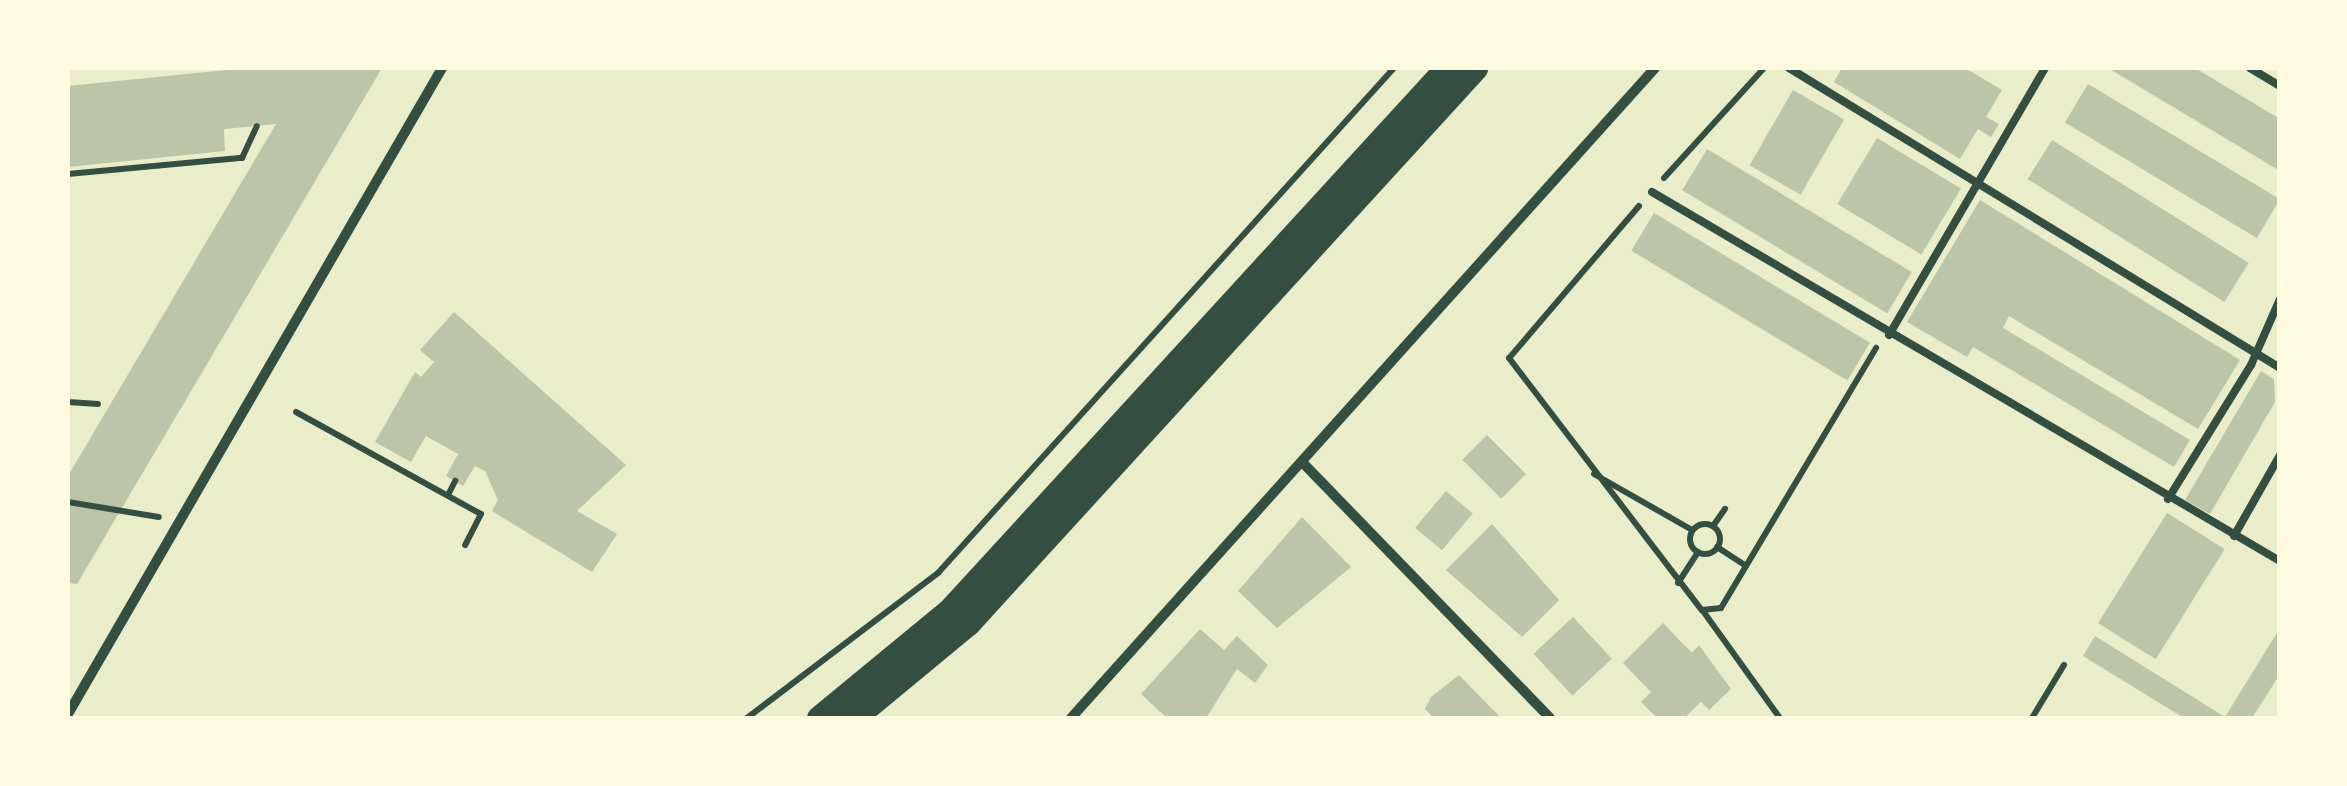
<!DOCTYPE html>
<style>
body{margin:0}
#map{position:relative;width:2347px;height:786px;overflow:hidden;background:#e9edc9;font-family:Roboto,sans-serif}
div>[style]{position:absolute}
.building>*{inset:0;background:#bcc5a7;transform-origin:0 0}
.path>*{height:6px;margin:-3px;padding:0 3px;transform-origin:3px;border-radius:3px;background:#344e41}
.path>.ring{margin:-3px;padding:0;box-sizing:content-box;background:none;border:6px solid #344e41;border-radius:50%}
.service>*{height:8px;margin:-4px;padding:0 4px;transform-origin:4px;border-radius:4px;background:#344e41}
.minor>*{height:10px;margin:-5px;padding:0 5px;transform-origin:5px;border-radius:5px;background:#344e41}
.primary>*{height:25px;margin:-12.5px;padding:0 12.5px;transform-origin:12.5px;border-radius:12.5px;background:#344e41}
span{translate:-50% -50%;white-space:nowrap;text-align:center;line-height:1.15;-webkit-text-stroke:10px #fefae0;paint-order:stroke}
.frame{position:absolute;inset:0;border:70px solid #fefae0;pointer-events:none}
</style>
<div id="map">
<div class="building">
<i style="clip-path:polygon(246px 68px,382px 68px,77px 584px,68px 583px,68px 476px,276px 124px,224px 129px,225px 151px,68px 167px,68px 86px)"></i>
<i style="clip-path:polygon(1842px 68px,1965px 68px,2002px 90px,1986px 117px,1999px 124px,1991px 137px,1978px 129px,1960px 159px,1834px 82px)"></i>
<i style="clip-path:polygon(2108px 68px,2195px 68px,2280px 119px,2280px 171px)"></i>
<i style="left:2088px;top:84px;width:224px;height:45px;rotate:31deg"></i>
<i style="left:1793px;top:90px;width:59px;height:87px;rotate:30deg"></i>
<i style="left:1877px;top:138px;width:98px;height:77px;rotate:31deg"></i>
<i style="left:2052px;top:140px;width:232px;height:46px;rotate:32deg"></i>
<i style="left:1707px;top:149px;width:239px;height:48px;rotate:31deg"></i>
<i style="clip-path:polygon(1980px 200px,2240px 360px,2198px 429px,2009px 316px,2003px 328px,2190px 440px,2174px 467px,1973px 347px,1967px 357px,1907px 322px)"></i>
<i style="left:1654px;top:213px;width:252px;height:44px;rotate:31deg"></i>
<i style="clip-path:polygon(454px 312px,626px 465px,577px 511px,617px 534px,592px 572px,492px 511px,498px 500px,485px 471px,475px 466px,463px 486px,446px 476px,458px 454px,426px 436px,411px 462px,375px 442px,415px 372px,421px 377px,434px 362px,420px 350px)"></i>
<i style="clip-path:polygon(2261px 371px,2274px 379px,2275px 402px,2210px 514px,2185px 500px)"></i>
<i style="left:1487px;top:435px;width:55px;height:35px;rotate:45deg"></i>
<i style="left:1446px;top:491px;width:35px;height:48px;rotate:40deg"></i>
<i style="left:2167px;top:513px;width:68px;height:130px;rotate:32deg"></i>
<i style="clip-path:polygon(1302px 517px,1351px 567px,1277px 628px,1238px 591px)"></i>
<i style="clip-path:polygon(1492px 524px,1559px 600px,1522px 637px,1446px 570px)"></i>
<i style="left:1573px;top:617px;width:57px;height:54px;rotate:47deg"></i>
<i style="clip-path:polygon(1663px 623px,1692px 653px,1699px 645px,1731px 689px,1709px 710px,1701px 702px,1684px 718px,1657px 718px,1641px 702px,1651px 692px,1623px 663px)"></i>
<i style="clip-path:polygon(2280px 628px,2280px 674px,2252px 718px,2184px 718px,2083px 656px,2095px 636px,2225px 717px)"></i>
<i style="clip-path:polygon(1200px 629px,1224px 650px,1237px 636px,1268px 665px,1255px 683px,1237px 669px,1206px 718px,1167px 718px,1141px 694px)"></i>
<i style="clip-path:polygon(1459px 675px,1501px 718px,1434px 718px,1425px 709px,1431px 697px)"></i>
</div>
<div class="path">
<i style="left:68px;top:174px;width:175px;rotate:-5.3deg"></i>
<i style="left:242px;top:158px;width:35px;rotate:-65deg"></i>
<i style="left:1664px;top:178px;width:149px;rotate:-47.7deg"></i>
<i style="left:1639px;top:206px;width:200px;rotate:130.5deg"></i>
<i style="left:1509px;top:358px;width:317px;rotate:52.6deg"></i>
<i style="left:1702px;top:610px;width:19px;rotate:-6deg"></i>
<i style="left:1721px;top:608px;width:303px;rotate:-59.2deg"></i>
<i style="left:68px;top:402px;width:30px;rotate:4deg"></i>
<i style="left:296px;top:412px;width:211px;rotate:28.9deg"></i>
<i style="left:481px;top:514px;width:35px;rotate:117deg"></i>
<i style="left:1594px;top:474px;width:113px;rotate:29.7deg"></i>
<i style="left:448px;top:495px;width:16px;rotate:-63deg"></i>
<i style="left:68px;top:502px;width:92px;rotate:9.4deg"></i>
<i class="ring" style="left:1690px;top:524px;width:24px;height:24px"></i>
<i style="left:1713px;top:526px;width:21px;rotate:-55deg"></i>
<i style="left:1717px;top:547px;width:33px;rotate:33deg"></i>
<i style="left:1678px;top:583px;width:37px;rotate:-57deg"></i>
<i style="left:1703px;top:611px;width:132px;rotate:54.3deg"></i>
<i style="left:747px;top:718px;width:240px;rotate:-37.2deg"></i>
<i style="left:938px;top:573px;width:680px;rotate:-47.92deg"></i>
<i style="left:2032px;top:718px;width:62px;rotate:-58.9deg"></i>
</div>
<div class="service">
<i style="left:1789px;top:68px;width:575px;rotate:31.42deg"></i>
<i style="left:2250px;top:68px;width:35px;rotate:31deg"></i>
<i style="left:1652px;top:192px;width:728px;rotate:30.44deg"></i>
<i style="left:1889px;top:335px;width:309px;rotate:-59.7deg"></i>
<i style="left:2168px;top:499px;width:158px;rotate:-58.2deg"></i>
<i style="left:2251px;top:365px;width:72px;rotate:-66.3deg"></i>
<i style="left:2234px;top:536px;width:93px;rotate:-60.4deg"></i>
</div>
<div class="minor">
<i style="left:1303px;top:463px;width:355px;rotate:45.9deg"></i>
<i style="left:68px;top:714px;width:746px;rotate:-59.93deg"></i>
<i style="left:1071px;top:718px;width:874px;rotate:-48.06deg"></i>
</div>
<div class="primary">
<i style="left:819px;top:718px;width:170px;rotate:-39.5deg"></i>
<i style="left:950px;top:610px;width:735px;rotate:-47.48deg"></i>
<i style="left:853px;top:718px;width:149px;rotate:-39.6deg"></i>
<i style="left:968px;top:623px;width:752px;rotate:-47.59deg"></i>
</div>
<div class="frame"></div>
</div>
